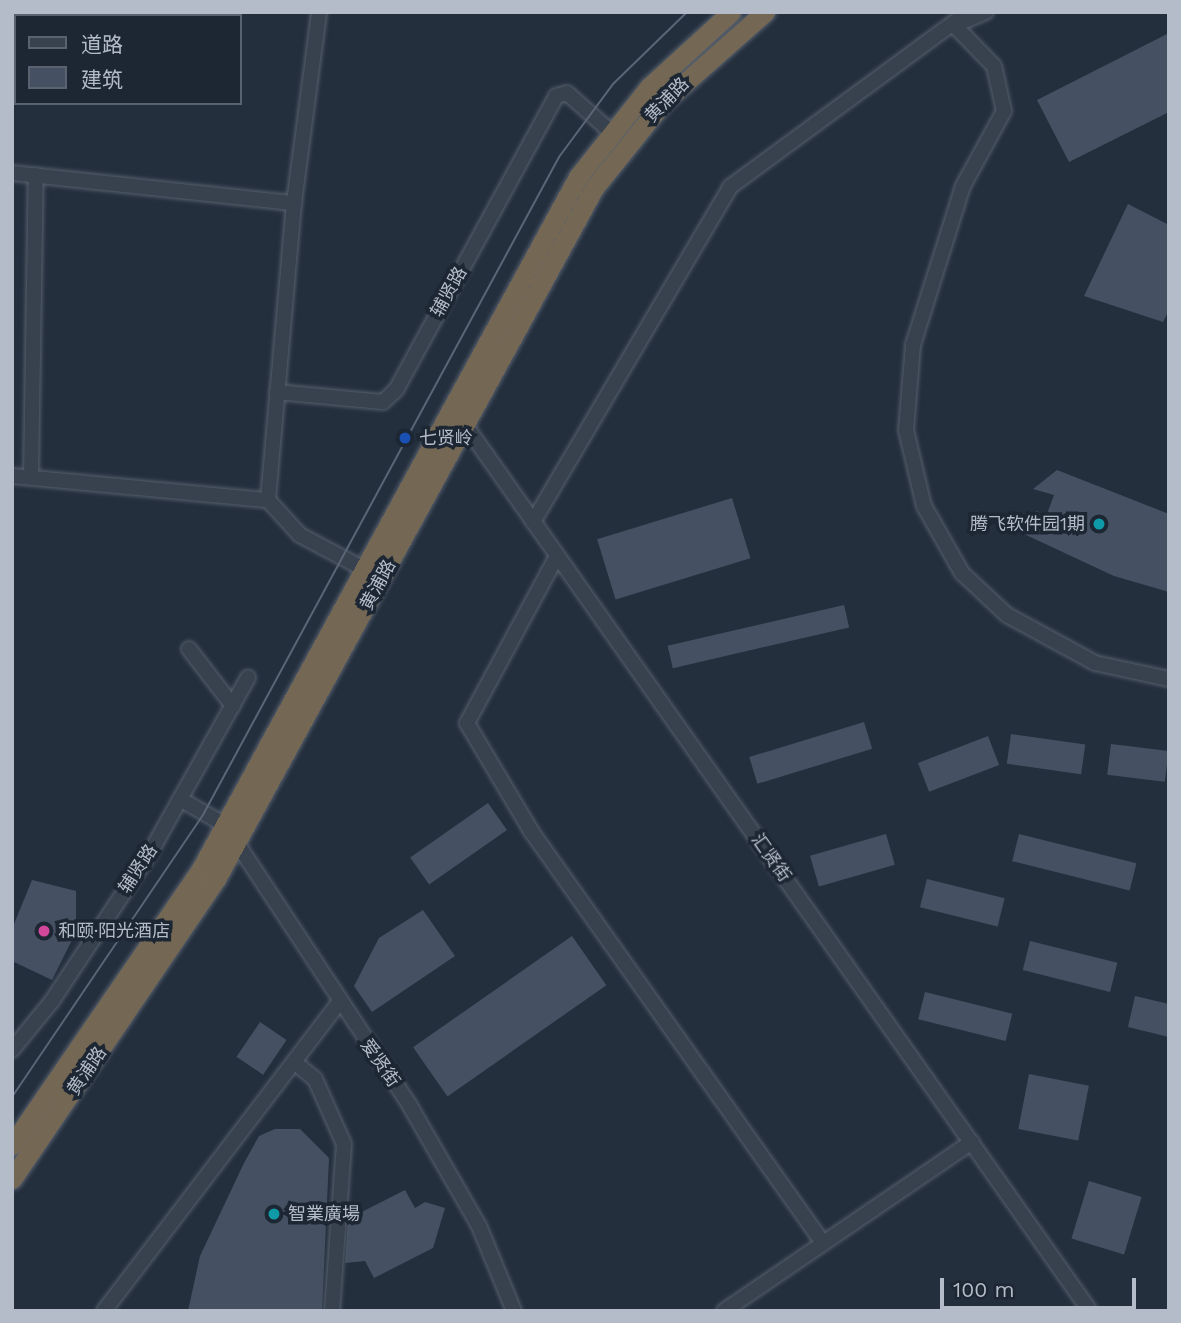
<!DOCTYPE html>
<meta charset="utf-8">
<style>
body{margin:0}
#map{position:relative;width:1181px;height:1323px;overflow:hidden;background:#242f3e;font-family:"Work Sans","Noto Sans SC",sans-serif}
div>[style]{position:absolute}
.building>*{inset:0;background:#455162;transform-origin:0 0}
.roads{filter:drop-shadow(0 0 2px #565f6c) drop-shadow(0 0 2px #565f6c)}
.minor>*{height:14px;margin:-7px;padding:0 7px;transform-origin:7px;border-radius:7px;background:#38414e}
.highway>*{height:19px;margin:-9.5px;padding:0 9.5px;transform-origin:9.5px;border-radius:9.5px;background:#746855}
.tram>*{height:2px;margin:-1px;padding:0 1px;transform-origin:1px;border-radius:1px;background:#5a6575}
.dots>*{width:19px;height:19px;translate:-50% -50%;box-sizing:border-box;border:4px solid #1d2633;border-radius:50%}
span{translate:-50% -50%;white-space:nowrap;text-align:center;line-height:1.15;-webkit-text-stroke:7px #1d2633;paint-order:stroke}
.street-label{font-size:18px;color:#b4bcc9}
.poi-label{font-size:18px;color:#b4bcc9}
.left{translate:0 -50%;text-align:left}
.right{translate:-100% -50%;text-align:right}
.frame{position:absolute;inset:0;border:14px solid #b4bcc9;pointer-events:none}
.legend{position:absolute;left:14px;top:14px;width:228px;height:91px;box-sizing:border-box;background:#1d2633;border:2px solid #59626f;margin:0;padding:9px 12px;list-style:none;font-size:21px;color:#b4bcc9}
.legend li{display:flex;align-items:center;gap:14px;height:35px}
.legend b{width:35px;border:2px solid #59626f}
.scale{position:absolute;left:940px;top:1278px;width:196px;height:32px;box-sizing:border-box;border:4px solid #b4bcc9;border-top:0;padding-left:9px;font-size:21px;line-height:24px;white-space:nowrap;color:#b4bcc9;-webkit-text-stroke:5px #1d2633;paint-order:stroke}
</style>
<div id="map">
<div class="building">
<i style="clip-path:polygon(1169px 33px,1169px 112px,1069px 162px,1037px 100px)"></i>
<i style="clip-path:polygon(1128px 204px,1169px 225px,1169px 310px,1163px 322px,1084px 296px)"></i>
<i style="clip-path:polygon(1057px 470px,1169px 514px,1169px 592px,1114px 576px,1024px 534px,1036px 511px,1047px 514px,1054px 495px,1033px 489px)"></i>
<i style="left:732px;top:498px;width:63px;height:141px;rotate:73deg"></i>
<i style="left:844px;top:605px;width:23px;height:181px;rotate:77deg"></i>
<i style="left:864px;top:722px;width:28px;height:120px;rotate:73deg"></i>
<i style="left:1011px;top:734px;width:75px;height:30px;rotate:8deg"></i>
<i style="left:988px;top:736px;width:31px;height:75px;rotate:69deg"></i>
<i style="left:1111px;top:744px;width:58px;height:31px;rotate:7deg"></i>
<i style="left:488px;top:803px;width:33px;height:95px;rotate:55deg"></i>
<i style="left:886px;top:834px;width:32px;height:79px;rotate:74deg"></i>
<i style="left:1019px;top:834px;width:121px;height:28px;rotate:14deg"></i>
<i style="left:927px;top:879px;width:80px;height:29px;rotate:14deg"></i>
<i style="clip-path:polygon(32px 880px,76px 891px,76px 932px,52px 980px,12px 961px,12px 929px)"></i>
<i style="clip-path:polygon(423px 910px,455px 956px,372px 1012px,354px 986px,379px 938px)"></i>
<i style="left:572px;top:936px;width:60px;height:194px;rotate:55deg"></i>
<i style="left:1030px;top:941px;width:90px;height:30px;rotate:14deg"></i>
<i style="left:925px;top:992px;width:90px;height:28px;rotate:14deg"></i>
<i style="clip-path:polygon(1135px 996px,1169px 1004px,1169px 1037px,1128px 1027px)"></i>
<i style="left:260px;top:1022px;width:32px;height:42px;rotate:34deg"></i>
<i style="left:1029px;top:1074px;width:61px;height:56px;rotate:11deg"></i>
<i style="clip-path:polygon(275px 1129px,300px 1129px,329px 1158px,322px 1311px,188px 1311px,200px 1256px,244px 1163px,259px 1136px)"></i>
<i style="left:1089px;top:1181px;width:55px;height:60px;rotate:17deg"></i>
<i style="clip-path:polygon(405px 1190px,415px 1208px,425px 1202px,445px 1208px,433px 1248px,374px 1278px,365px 1261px,345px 1263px,348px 1219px)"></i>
</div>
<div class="roads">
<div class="minor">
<i style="left:46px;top:16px;width:4px;rotate:-63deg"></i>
<i style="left:962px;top:22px;width:26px;rotate:-23deg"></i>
<i style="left:954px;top:25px;width:57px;rotate:45.7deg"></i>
<i style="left:994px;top:66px;width:46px;rotate:77.5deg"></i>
<i style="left:1004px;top:111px;width:85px;rotate:118.7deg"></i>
<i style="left:963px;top:186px;width:167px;rotate:107.5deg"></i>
<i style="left:913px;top:345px;width:85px;rotate:94.7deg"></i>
<i style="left:906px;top:430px;width:78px;rotate:76.7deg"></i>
<i style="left:924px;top:506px;width:77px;rotate:60.4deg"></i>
<i style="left:962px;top:573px;width:62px;rotate:43deg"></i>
<i style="left:1007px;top:615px;width:100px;rotate:28.6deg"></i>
<i style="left:1095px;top:663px;width:76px;rotate:12.2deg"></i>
<i style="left:12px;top:69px;width:7px;rotate:-56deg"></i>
<i style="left:12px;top:173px;width:284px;rotate:6.1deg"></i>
<i style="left:277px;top:392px;width:106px;rotate:5.4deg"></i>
<i style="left:383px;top:402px;width:18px;rotate:-43deg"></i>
<i style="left:396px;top:390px;width:335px;rotate:-61.4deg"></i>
<i style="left:556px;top:96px;width:11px;rotate:-15deg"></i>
<i style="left:567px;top:93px;width:57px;rotate:41.5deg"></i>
<i style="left:461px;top:419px;width:1091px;rotate:54.81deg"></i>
<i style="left:12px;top:476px;width:257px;rotate:5.4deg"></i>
<i style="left:268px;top:500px;width:47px;rotate:47.6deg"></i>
<i style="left:300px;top:535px;width:72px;rotate:28deg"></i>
<i style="left:31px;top:477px;width:302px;rotate:-89.1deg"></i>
<i style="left:268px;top:500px;width:298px;rotate:-85deg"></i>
<i style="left:294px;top:203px;width:193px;rotate:-82.5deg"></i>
<i style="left:533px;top:522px;width:389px;rotate:-59.5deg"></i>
<i style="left:730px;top:187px;width:295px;rotate:-36.3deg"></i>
<i style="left:557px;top:556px;width:190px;rotate:118.3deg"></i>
<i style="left:467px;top:723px;width:126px;rotate:59.3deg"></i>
<i style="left:531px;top:831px;width:505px;rotate:54.67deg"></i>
<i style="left:189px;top:649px;width:72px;rotate:52.3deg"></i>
<i style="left:180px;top:799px;width:52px;rotate:30deg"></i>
<i style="left:225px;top:825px;width:336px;rotate:56.6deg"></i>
<i style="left:410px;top:1106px;width:138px;rotate:60.1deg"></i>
<i style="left:479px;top:1226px;width:92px;rotate:67.6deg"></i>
<i style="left:12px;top:1050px;width:63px;rotate:-50.8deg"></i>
<i style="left:52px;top:1001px;width:178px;rotate:-56.5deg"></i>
<i style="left:150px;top:853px;width:201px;rotate:-60.8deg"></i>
<i style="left:294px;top:1062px;width:27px;rotate:39deg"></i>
<i style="left:315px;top:1079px;width:71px;rotate:66deg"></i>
<i style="left:344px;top:1144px;width:167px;rotate:94.1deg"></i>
<i style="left:104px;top:1311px;width:386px;rotate:-52.7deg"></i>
<i style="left:724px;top:1311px;width:300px;rotate:-34.3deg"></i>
</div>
<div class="highway">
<i style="left:12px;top:1145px;width:335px;rotate:-55.6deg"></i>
<i style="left:201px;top:869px;width:788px;rotate:-61.42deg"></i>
<i style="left:578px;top:177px;width:115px;rotate:-51.7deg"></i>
<i style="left:649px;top:87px;width:111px;rotate:-42.4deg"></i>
<i style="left:12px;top:1179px;width:363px;rotate:-55.8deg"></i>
<i style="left:216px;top:879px;width:788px;rotate:-61.32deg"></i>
<i style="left:594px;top:188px;width:112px;rotate:-51.2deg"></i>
<i style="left:664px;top:101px;width:135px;rotate:-41.4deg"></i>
</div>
</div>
<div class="tram">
<i style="left:12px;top:1097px;width:343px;rotate:-55.9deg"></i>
<i style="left:204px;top:813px;width:746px;rotate:-61.58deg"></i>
<i style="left:559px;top:157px;width:91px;rotate:-53.5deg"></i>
<i style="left:613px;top:84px;width:103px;rotate:-44.2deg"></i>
</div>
<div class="dots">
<i style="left:405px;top:438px;background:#1a4fb4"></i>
<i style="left:1099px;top:524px;background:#0f9aa8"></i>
<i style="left:44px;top:931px;background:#d1479c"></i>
<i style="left:274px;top:1214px;background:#0f9aa8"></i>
</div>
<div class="street-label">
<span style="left:667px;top:100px;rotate:-46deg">黄浦路</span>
<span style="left:449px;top:292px;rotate:-61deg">辅贤路</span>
<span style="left:378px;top:585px;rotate:-62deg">黄浦路</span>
<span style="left:771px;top:858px;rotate:55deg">汇贤街</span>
<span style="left:138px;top:869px;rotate:-57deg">辅贤路</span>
<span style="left:380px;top:1063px;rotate:55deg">爱贤街</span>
<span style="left:87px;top:1071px;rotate:-56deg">黄浦路</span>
</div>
<div class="poi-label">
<span class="left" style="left:419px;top:438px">七贤岭</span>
<span class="right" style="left:1085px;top:524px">腾飞软件园1期</span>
<span class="left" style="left:58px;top:931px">和颐·阳光酒店</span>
<span class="left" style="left:288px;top:1214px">智業廣場</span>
</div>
<div class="frame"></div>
<ul class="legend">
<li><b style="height:9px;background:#38414e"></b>道路</li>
<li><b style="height:19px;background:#455162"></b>建筑</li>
</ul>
<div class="scale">100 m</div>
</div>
